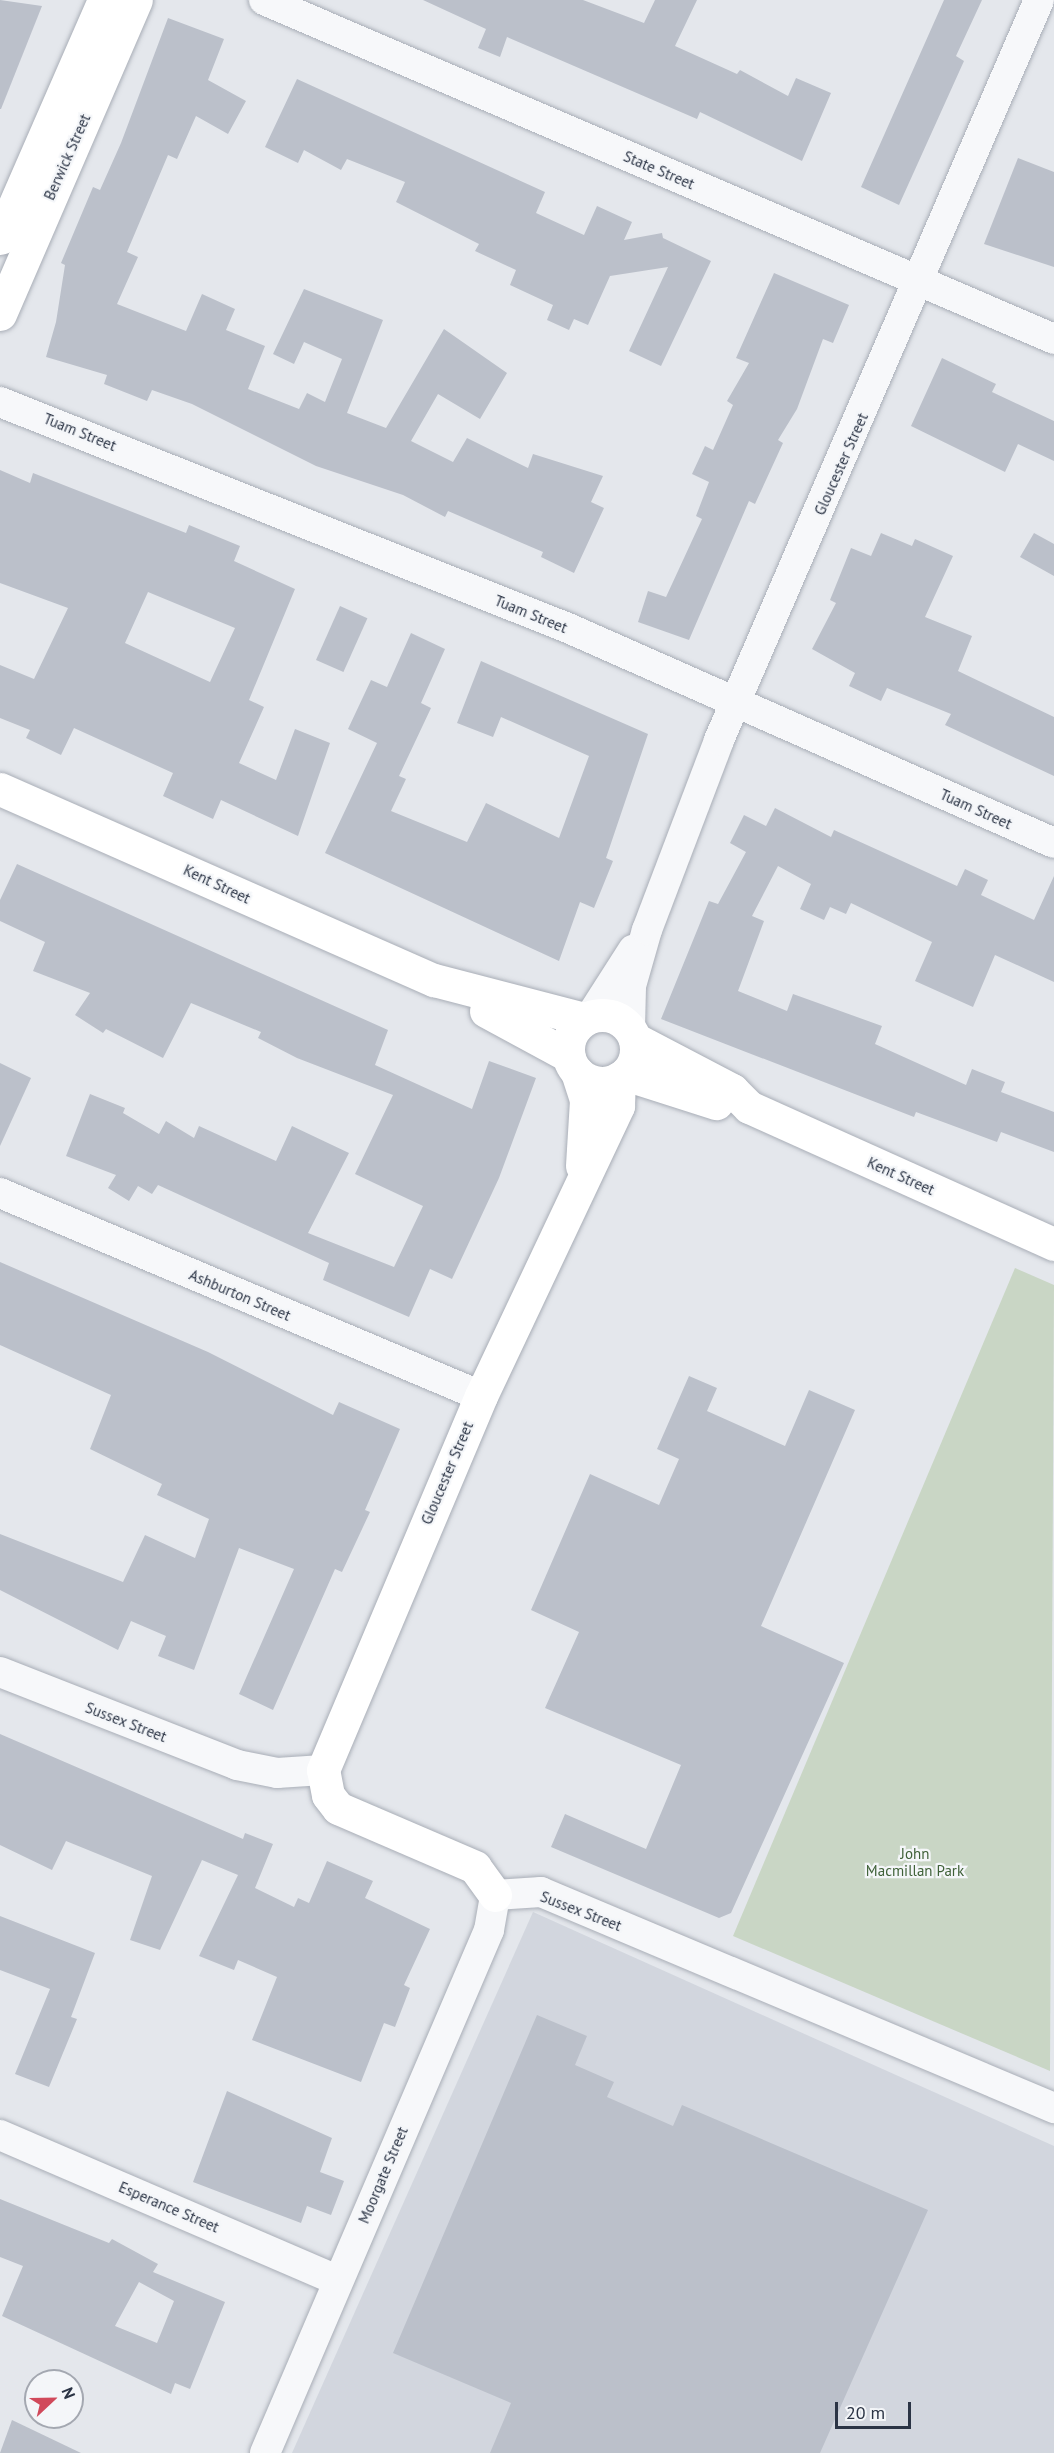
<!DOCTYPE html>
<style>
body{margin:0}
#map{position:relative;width:1054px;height:2453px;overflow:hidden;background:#e4e7ec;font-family:"PT Sans",sans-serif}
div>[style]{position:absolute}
.built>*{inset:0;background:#d2d6de}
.green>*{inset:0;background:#c9d6c5}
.building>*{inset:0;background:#bbc0ca;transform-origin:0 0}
.roads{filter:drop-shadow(0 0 2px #a9aeb7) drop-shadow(0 0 2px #a9aeb7)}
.street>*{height:30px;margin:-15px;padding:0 15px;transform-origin:15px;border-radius:15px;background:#f7f8fa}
.secondary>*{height:33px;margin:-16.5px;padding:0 16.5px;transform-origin:16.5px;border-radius:16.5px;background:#fff}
.secondary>.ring{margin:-16.5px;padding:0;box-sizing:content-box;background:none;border:33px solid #fff;border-radius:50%}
.primary>*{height:33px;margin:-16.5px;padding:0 16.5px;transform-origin:16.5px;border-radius:16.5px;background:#fff}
span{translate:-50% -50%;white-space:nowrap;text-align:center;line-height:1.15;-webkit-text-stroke:4.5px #f4f6f9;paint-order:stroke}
.street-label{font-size:15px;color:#2b3445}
.park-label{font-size:15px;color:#3f6138}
.north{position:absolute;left:24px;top:2369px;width:60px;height:60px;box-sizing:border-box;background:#f4f6f9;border:2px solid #a4a8b1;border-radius:50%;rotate:68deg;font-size:16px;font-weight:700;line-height:24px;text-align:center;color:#2b3445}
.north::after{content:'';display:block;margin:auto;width:21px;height:27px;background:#d1495b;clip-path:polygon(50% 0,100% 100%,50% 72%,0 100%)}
.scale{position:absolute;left:835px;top:2402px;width:76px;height:27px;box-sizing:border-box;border:3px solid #2b3445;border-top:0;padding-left:8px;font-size:18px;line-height:21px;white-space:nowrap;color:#2b3445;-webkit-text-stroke:4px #f4f6f9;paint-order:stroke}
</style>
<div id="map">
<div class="built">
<i style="clip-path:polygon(533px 1912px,1054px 2146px,1054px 2453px,292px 2453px)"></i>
</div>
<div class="green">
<i style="clip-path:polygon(1015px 1268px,1054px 1285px,1050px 2071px,733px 1936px)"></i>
</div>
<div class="building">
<i style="clip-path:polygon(0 0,42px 6px,1px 109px,0 109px)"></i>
<i style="clip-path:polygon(423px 0,583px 0,644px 23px,655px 0,697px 0,675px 46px,737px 74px,740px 70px,788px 96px,796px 78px,831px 93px,802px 161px,700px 112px,697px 119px,507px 37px,500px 57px,478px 48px,486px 29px)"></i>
<i style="clip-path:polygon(944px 0,982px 0,956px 56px,964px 61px,899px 205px,861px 187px)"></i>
<i style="clip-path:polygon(168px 18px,224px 39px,208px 80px,246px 101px,228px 134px,196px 116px,177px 159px,168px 155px,127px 252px,138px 257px,117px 304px,186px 331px,202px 294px,235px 309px,226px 330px,265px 346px,248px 389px,299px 409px,307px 393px,325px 402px,342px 359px,304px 342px,294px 364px,273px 354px,304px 289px,383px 320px,347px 413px,386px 428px,444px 329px,507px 373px,480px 419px,438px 394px,411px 441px,453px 462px,467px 438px,528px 468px,533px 454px,603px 476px,591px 502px,604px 508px,574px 573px,541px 557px,543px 552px,448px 511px,445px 517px,403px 495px,316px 466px,192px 404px,152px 390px,147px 401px,104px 384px,107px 375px,46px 357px,56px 322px,65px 265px,61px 263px,93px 187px,100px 190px,121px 143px)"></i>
<i style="clip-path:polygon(297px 79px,545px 192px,536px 213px,584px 235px,597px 206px,632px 222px,624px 240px,662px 233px,663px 238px,711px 261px,661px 366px,629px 351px,668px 267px,610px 276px,588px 325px,574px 319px,569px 330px,547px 320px,553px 305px,510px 285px,516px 270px,475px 251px,479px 244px,396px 202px,405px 182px,347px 159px,341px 170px,304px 150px,298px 163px,265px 147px)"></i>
<i style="clip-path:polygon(1018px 158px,1054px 172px,1054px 267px,984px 244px)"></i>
<i style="clip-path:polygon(774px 273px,849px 305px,833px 343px,823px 339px,797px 409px,778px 440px,783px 443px,755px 504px,749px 501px,689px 640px,638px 622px,648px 591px,666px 597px,702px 519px,696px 516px,709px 482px,692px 474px,705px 446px,713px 450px,733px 405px,727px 401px,749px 363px,736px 358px)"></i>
<i style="clip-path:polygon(942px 358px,996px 384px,992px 392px,1054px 421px,1054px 461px,1018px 444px,1005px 472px,911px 426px)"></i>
<i style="clip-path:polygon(evenodd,0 470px,30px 483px,33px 473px,186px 533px,189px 525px,240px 546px,234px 561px,295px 589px,249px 700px,264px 707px,239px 763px,276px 780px,295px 729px,330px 743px,298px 836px,221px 800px,213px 819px,163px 796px,173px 773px,74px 728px,61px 755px,26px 738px,30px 730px,0 718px,0 665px,34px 679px,68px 608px,0 583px,0 470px,148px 592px,235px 628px,210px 682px,125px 643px,148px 592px)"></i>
<i style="clip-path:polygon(881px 533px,912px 546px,915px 539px,953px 556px,925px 617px,972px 636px,958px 671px,1054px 717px,1054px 776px,945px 725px,951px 714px,887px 688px,881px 701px,849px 686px,855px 673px,812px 649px,836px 603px,830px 600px,851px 548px,871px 556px)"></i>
<i style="clip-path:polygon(1034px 533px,1054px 544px,1054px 576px,1020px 557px)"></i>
<i style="left:340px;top:606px;width:30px;height:59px;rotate:24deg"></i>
<i style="clip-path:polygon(411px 633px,445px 649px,421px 703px,431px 708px,399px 776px,406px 779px,391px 811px,467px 842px,486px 803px,559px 838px,589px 756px,501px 717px,493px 737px,457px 723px,481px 661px,648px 734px,606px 858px,613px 861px,594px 908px,580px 902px,559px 961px,325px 853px,377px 743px,348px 729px,371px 680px,387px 687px)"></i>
<i style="clip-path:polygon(775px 808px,831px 837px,834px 830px,957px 886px,965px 869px,988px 880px,981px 895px,1034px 920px,1054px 876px,1054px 982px,995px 955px,973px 1007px,915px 981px,932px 942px,851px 903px,846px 914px,830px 907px,824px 920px,800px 909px,811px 884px,778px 866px,752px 916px,764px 921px,738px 991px,787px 1011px,793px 994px,882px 1026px,875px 1044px,966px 1085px,972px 1069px,1005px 1082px,1001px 1092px,1054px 1112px,1054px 1152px,1001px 1132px,997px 1142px,916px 1112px,914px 1117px,661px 1019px,709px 901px,718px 904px,746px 852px,730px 843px,744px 815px,766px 826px)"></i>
<i style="clip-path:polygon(17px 864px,388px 1030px,375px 1065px,472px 1109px,489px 1061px,536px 1078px,499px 1178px,452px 1279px,430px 1269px,409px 1317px,323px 1280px,329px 1263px,158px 1185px,152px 1194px,138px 1186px,129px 1201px,108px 1188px,116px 1175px,66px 1156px,90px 1094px,125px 1108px,123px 1113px,159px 1134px,166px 1121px,194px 1138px,199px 1126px,276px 1161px,292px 1126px,349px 1153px,308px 1233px,394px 1267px,423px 1206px,355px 1174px,393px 1095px,297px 1058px,258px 1038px,261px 1032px,191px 1003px,163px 1058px,106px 1029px,103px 1033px,75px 1015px,90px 993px,33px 971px,45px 942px,0 921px,0 900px)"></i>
<i style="clip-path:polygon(0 1063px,31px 1078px,0 1146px)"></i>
<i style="clip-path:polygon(0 1262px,208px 1352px,333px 1415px,339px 1402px,400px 1429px,365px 1510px,370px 1512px,342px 1572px,335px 1569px,273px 1710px,239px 1694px,294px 1569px,239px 1548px,194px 1670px,158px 1656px,166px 1636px,131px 1621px,118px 1650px,0 1590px,0 1534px,123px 1582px,145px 1535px,195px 1558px,209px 1519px,157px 1495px,162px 1484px,90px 1449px,111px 1395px,0 1345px)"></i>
<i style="clip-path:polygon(689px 1376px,717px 1388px,707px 1411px,785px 1446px,809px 1390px,855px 1410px,761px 1626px,844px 1663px,731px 1913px,719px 1918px,551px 1847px,565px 1814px,646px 1849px,681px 1765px,545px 1708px,579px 1632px,531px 1610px,590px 1474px,659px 1505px,679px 1459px,657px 1449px)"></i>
<i style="clip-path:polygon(0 1734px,243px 1839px,245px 1833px,273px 1844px,255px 1888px,294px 1907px,298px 1898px,309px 1903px,327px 1861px,373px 1881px,365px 1898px,430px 1929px,404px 1985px,410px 1988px,395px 2027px,384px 2023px,361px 2082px,252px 2040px,277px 1977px,238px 1960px,234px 1970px,199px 1956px,238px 1875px,202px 1860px,160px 1950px,130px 1940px,152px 1876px,66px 1841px,52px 1870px,0 1845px)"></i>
<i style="clip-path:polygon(0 1916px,95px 1953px,71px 2017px,77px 2019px,49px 2087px,15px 2074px,50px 1989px,0 1970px)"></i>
<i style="clip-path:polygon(537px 2015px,587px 2036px,575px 2065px,614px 2082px,607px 2097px,673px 2126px,682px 2105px,928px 2210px,820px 2453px,490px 2453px,511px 2403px,393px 2353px)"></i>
<i style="clip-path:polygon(227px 2091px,332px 2138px,320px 2172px,344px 2181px,331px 2215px,307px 2206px,301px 2223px,193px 2182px)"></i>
<i style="clip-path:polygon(evenodd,0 2199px,109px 2243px,112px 2239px,158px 2264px,153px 2272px,225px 2302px,190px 2389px,175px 2383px,171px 2394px,2px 2316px,23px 2266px,0 2257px,0 2199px,139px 2282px,174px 2301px,157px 2343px,115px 2326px,139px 2282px)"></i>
<i style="clip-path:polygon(12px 2420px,81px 2453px,0 2453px)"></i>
</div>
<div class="roads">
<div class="street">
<i style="left:264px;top:0;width:860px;rotate:23.22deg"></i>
<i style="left:0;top:402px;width:611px;rotate:21.7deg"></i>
<i style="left:568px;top:628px;width:531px;rotate:23.86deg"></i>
<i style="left:590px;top:1017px;width:80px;rotate:-57.3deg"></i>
<i style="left:630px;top:1028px;width:42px;rotate:-88.6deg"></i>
<i style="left:631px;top:986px;width:58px;rotate:-74.1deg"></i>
<i style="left:647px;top:930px;width:203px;rotate:-69.2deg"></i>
<i style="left:719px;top:740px;width:806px;rotate:-66.61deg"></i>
<i style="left:0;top:1193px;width:522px;rotate:22.88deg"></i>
<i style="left:0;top:1672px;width:255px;rotate:21.4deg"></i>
<i style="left:237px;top:1765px;width:41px;rotate:11.3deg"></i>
<i style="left:277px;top:1773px;width:46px;rotate:-3.7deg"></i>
<i style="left:0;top:2135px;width:367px;rotate:23.3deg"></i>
<i style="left:265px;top:2453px;width:569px;rotate:-66.81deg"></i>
<i style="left:489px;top:1930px;width:36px;rotate:-80deg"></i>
<i style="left:495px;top:1895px;width:46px;rotate:-3.7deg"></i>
<i style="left:541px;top:1892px;width:557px;rotate:22.83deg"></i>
</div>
<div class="secondary">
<i style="left:0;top:789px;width:474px;rotate:23.8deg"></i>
<i style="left:434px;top:980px;width:155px;rotate:14.6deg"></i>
<i style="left:486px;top:1011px;width:94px;rotate:28.5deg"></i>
<i class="ring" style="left:568px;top:1015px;width:35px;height:35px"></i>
<i style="left:635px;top:1039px;width:110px;rotate:27.7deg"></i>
<i style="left:732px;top:1090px;width:24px;rotate:45deg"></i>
<i style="left:749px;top:1107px;width:334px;rotate:24.2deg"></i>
<i style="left:577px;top:1072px;width:29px;rotate:72deg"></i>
<i style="left:586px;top:1100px;width:66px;rotate:93.5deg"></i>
<i style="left:625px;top:1074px;width:96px;rotate:17.7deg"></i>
<i style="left:495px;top:1895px;width:34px;rotate:-126deg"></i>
<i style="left:475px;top:1867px;width:149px;rotate:-156.7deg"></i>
<i style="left:338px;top:1808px;width:16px;rotate:-128deg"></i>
<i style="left:328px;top:1795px;width:25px;rotate:-101deg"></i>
<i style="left:323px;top:1770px;width:406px;rotate:-67.1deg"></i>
<i style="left:481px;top:1396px;width:321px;rotate:-64.7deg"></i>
<i style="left:618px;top:1106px;width:28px;rotate:-88deg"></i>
</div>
<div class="primary">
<i style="left:0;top:238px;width:260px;rotate:-66.4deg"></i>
<i style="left:0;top:314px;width:342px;rotate:-66.6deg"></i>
</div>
</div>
<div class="street-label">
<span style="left:67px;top:157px;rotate:-66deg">Berwick Street</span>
<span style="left:659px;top:170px;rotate:23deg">State Street</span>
<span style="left:80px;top:432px;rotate:22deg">Tuam Street</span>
<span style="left:841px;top:464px;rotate:-66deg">Gloucester Street</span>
<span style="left:531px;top:614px;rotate:22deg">Tuam Street</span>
<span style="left:976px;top:809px;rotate:24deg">Tuam Street</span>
<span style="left:217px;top:884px;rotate:25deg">Kent Street</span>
<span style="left:901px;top:1176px;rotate:24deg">Kent Street</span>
<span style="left:240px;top:1295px;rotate:23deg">Ashburton Street</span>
<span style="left:447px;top:1473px;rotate:-67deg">Gloucester Street</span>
<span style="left:126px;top:1722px;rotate:21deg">Sussex Street</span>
<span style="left:581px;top:1911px;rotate:21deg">Sussex Street</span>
<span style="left:383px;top:2175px;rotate:-67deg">Moorgate Street</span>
<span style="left:169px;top:2207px;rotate:23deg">Esperance Street</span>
</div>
<div class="park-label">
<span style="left:915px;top:1862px">John<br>Macmillan Park</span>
</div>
<div class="north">N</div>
<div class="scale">20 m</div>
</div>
